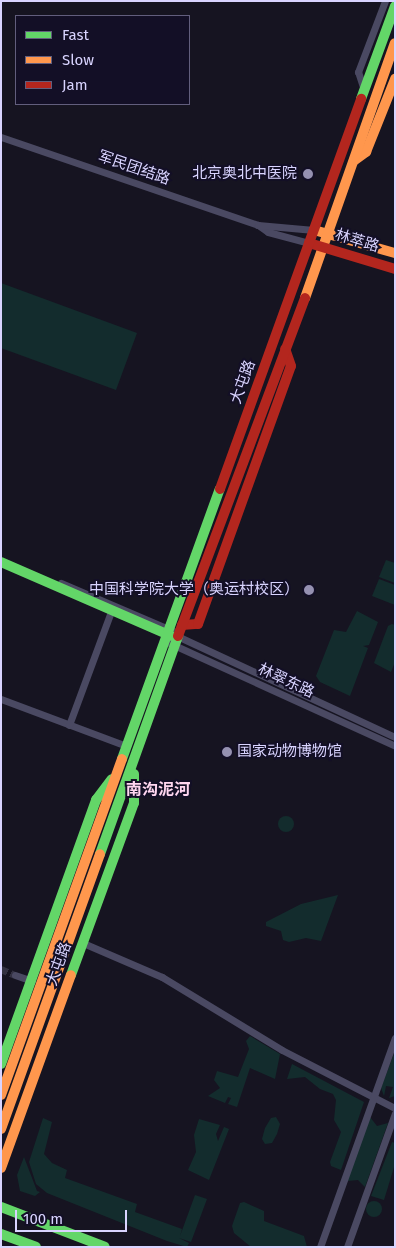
<!DOCTYPE html>
<meta charset="utf-8">
<style>
body{margin:0}
#map{position:relative;width:396px;height:1248px;overflow:hidden;background:#161421;font-family:"Fira Sans","Noto Sans SC",sans-serif}
div>[style]{position:absolute}
.green>*{inset:0;background:#132c2d}
.round{border-radius:50%}
.street-tunnel>*{height:7px;margin-top:-3.5px;transform-origin:0;background:repeating-linear-gradient(90deg,#333142 0 7px,transparent 0 10.5px)}
.street>*{height:7px;margin:-3.5px;padding:0 3.5px;transform-origin:3.5px;border-radius:3.5px;background:#4a4962}
.fast>*{height:10px;margin:-5px;padding:0 5px;transform-origin:5px;border-radius:5px;background:#63d668}
.slow>*{height:10px;margin:-5px;padding:0 5px;transform-origin:5px;border-radius:5px;background:#ff974d}
.jam>*{height:10px;margin:-5px;padding:0 5px;transform-origin:5px;border-radius:5px;background:#b3261e}
.dots>*{width:14px;height:14px;translate:-50% -50%;box-sizing:border-box;border:2px solid #130f26;border-radius:50%}
span{translate:-50% -50%;white-space:nowrap;text-align:center;line-height:1.15;-webkit-text-stroke:4px #130f26;paint-order:stroke}
.street-label{font-size:15px;color:#d9d4ff}
.poi-label{font-size:15px;color:#d9d4ff}
.right{translate:-100% -50%;text-align:right}
.left{translate:0 -50%;text-align:left}
.neighbourhood-label{font-size:16px;color:#ffd6f0;font-weight:700}
.frame{position:absolute;inset:0;border:2px solid #d9d4ff;pointer-events:none}
.legend{position:absolute;left:15px;top:15px;width:175px;height:90px;box-sizing:border-box;background:#130f26;border:1px solid #625e7d;margin:0;padding:6px 9px;list-style:none;font-size:15px;color:#d9d4ff}
.legend li{display:flex;align-items:center;gap:10px;height:25px}
.legend b{width:25px;border:1px solid #625e7d}
.scale{position:absolute;left:15px;top:1210px;width:112px;height:22px;box-sizing:border-box;border:2px solid #d9d4ff;border-top:0;padding-left:6px;font-size:15px;line-height:18px;white-space:nowrap;color:#d9d4ff;-webkit-text-stroke:4px #130f26;paint-order:stroke}
</style>
<div id="map">
<div class="green">
<i style="clip-path:polygon(1px 283px,137px 333px,116px 390px,1px 348px)"></i>
<i style="clip-path:polygon(386px 560px,395px 563px,395px 583px,379px 577px)"></i>
<i style="clip-path:polygon(379px 579px,395px 585px,395px 605px,372px 596px)"></i>
<i style="clip-path:polygon(357px 611px,378px 622px,369px 645px,363px 646px,368px 648px,350px 696px,320px 682px,316px 676px,334px 630px,346px 632px)"></i>
<i style="clip-path:polygon(392px 624px,395px 625px,395px 662px,391px 672px,374px 663px,388px 626px)"></i>
<i class="round" style="left:278px;top:816px;width:16px;height:16px"></i>
<i style="clip-path:polygon(338px 895px,321px 941px,306px 938px,289px 942px,283px 940px,281px 931px,266px 926px,266px 922px,301px 904px)"></i>
<i style="clip-path:polygon(250px 1036px,280px 1054px,275px 1079px,250px 1068px,237px 1107px,228px 1104px,231px 1098px,228px 1097px,225px 1103px,208px 1096px,220px 1088px,214px 1080px,217px 1071px,238px 1077px,249px 1049px,246px 1041px)"></i>
<i style="clip-path:polygon(395px 1051px,395px 1096px,389px 1098px,393px 1087px,386px 1086px,384px 1096px,381px 1088px)"></i>
<i style="clip-path:polygon(292px 1064px,364px 1102px,341px 1170px,331px 1166px,330px 1162px,341px 1132px,334px 1120px,336px 1100px,333px 1094px,320px 1089px,305px 1077px,287px 1079px)"></i>
<i style="clip-path:polygon(276px 1117px,280px 1124px,277px 1134px,272px 1143px,265px 1144px,262px 1139px,265px 1128px,271px 1118px)"></i>
<i style="clip-path:polygon(370px 1117px,377px 1126px,388px 1123px,365px 1187px,358px 1180px,347px 1181px)"></i>
<i style="clip-path:polygon(43px 1118px,52px 1122px,44px 1154px,52px 1163px,67px 1170px,65px 1178px,137px 1204px,135px 1212px,182px 1229px,180px 1236px,195px 1195px,207px 1199px,191px 1242px,179px 1238px,189px 1243px,187px 1247px,167px 1241px,47px 1193px,36px 1184px,29px 1162px)"></i>
<i style="clip-path:polygon(199px 1119px,220px 1125px,216px 1134px,218px 1141px,224px 1127px,229px 1129px,209px 1180px,188px 1170px,196px 1152px,194px 1135px)"></i>
<i style="clip-path:polygon(392px 1142px,395px 1143px,395px 1164px,384px 1200px,371px 1196px)"></i>
<i style="clip-path:polygon(24px 1157px,37px 1191px,40px 1192px,35px 1196px,20px 1191px,17px 1175px)"></i>
<i class="round" style="left:366px;top:1201px;width:16px;height:16px"></i>
<i style="clip-path:polygon(244px 1202px,264px 1211px,264px 1221px,304px 1236px,307px 1247px,251px 1247px,234px 1233px,232px 1226px,240px 1203px)"></i>
</div>
<div class="street-tunnel">
<i style="left:1px;top:969px;width:15px;rotate:23deg"></i>
</div>
<div class="street">
<i style="left:364px;top:90px;width:19px;rotate:-108deg"></i>
<i style="left:358px;top:72px;width:76px;rotate:-69.2deg"></i>
<i style="left:1px;top:137px;width:272px;rotate:18.9deg"></i>
<i style="left:258px;top:225px;width:12px;rotate:35deg"></i>
<i style="left:268px;top:232px;width:42px;rotate:15deg"></i>
<i style="left:258px;top:225px;width:56px;rotate:5.1deg"></i>
<i style="left:61px;top:583px;width:122px;rotate:23.2deg"></i>
<i style="left:175px;top:635px;width:242px;rotate:24.9deg"></i>
<i style="left:165px;top:641px;width:253px;rotate:24.5deg"></i>
<i style="left:1px;top:699px;width:134px;rotate:20.5deg"></i>
<i style="left:69px;top:725px;width:124px;rotate:-69.7deg"></i>
<i style="left:83px;top:943px;width:86px;rotate:23.3deg"></i>
<i style="left:162px;top:977px;width:140px;rotate:31.3deg"></i>
<i style="left:282px;top:1050px;width:127px;rotate:27.2deg"></i>
<i style="left:15px;top:975px;width:18px;rotate:19deg"></i>
<i style="left:320px;top:1247px;width:222px;rotate:-70.3deg"></i>
<i style="left:347px;top:1247px;width:142px;rotate:-70.3deg"></i>
</div>
<div class="fast">
<i style="left:361px;top:99px;width:99px;rotate:-69.9deg"></i>
<i style="left:1px;top:562px;width:185px;rotate:23.5deg"></i>
<i style="left:122px;top:759px;width:287px;rotate:-70.1deg"></i>
<i style="left:100px;top:854px;width:232px;rotate:-70.3deg"></i>
<i style="left:71px;top:975px;width:183px;rotate:-69.9deg"></i>
<i style="left:134px;top:803px;width:29px;rotate:-90deg"></i>
<i style="left:1px;top:1064px;width:281px;rotate:-70.2deg"></i>
<i style="left:96px;top:800px;width:26px;rotate:-53deg"></i>
<i style="left:1px;top:1207px;width:111px;rotate:21deg"></i>
<i style="left:1px;top:1234px;width:37px;rotate:20deg"></i>
</div>
<div class="slow">
<i style="left:355px;top:160px;width:14px;rotate:-36deg"></i>
<i style="left:366px;top:152px;width:79px;rotate:-68.3deg"></i>
<i style="left:314px;top:230px;width:84px;rotate:15.9deg"></i>
<i style="left:305px;top:298px;width:270px;rotate:-70.6deg"></i>
<i style="left:1px;top:1095px;width:357px;rotate:-70.2deg"></i>
<i style="left:1px;top:1129px;width:292px;rotate:-70.2deg"></i>
<i style="left:1px;top:1168px;width:205px;rotate:-70.1deg"></i>
</div>
<div class="jam">
<i style="left:309px;top:243px;width:90px;rotate:16.8deg"></i>
<i style="left:220px;top:489px;width:415px;rotate:-70.1deg"></i>
<i style="left:182px;top:625px;width:16px;rotate:-4deg"></i>
<i style="left:198px;top:624px;width:274px;rotate:-70.2deg"></i>
<i style="left:291px;top:366px;width:18px;rotate:-109deg"></i>
<i style="left:178px;top:636px;width:361px;rotate:-69.4deg"></i>
</div>
<div class="dots">
<i style="left:308px;top:174px;background:#9591b1"></i>
<i style="left:309px;top:590px;background:#9591b1"></i>
<i style="left:227px;top:752px;background:#9591b1"></i>
</div>
<div class="street-label">
<span style="left:134px;top:168px;rotate:19deg">军民团结路</span>
<span style="left:357px;top:241px;rotate:17deg">林萃路</span>
<span style="left:243px;top:382px;rotate:-70deg">大屯路</span>
<span style="left:286px;top:681px;rotate:25deg">林翠东路</span>
<span style="left:59px;top:964px;rotate:-70deg">大屯路</span>
</div>
<div class="poi-label">
<span class="right" style="left:297px;top:174px">北京奥北中医院</span>
<span class="right" style="left:299px;top:590px">中国科学院大学（奥运村校区）</span>
<span class="left" style="left:237px;top:752px">国家动物博物馆</span>
</div>
<div class="neighbourhood-label">
<span style="left:158px;top:790px">南沟泥河</span>
</div>
<div class="frame"></div>
<ul class="legend">
<li><b style="height:6px;background:#63d668"></b>Fast</li>
<li><b style="height:6px;background:#ff974d"></b>Slow</li>
<li><b style="height:6px;background:#b3261e"></b>Jam</li>
</ul>
<div class="scale">100 m</div>
</div>
